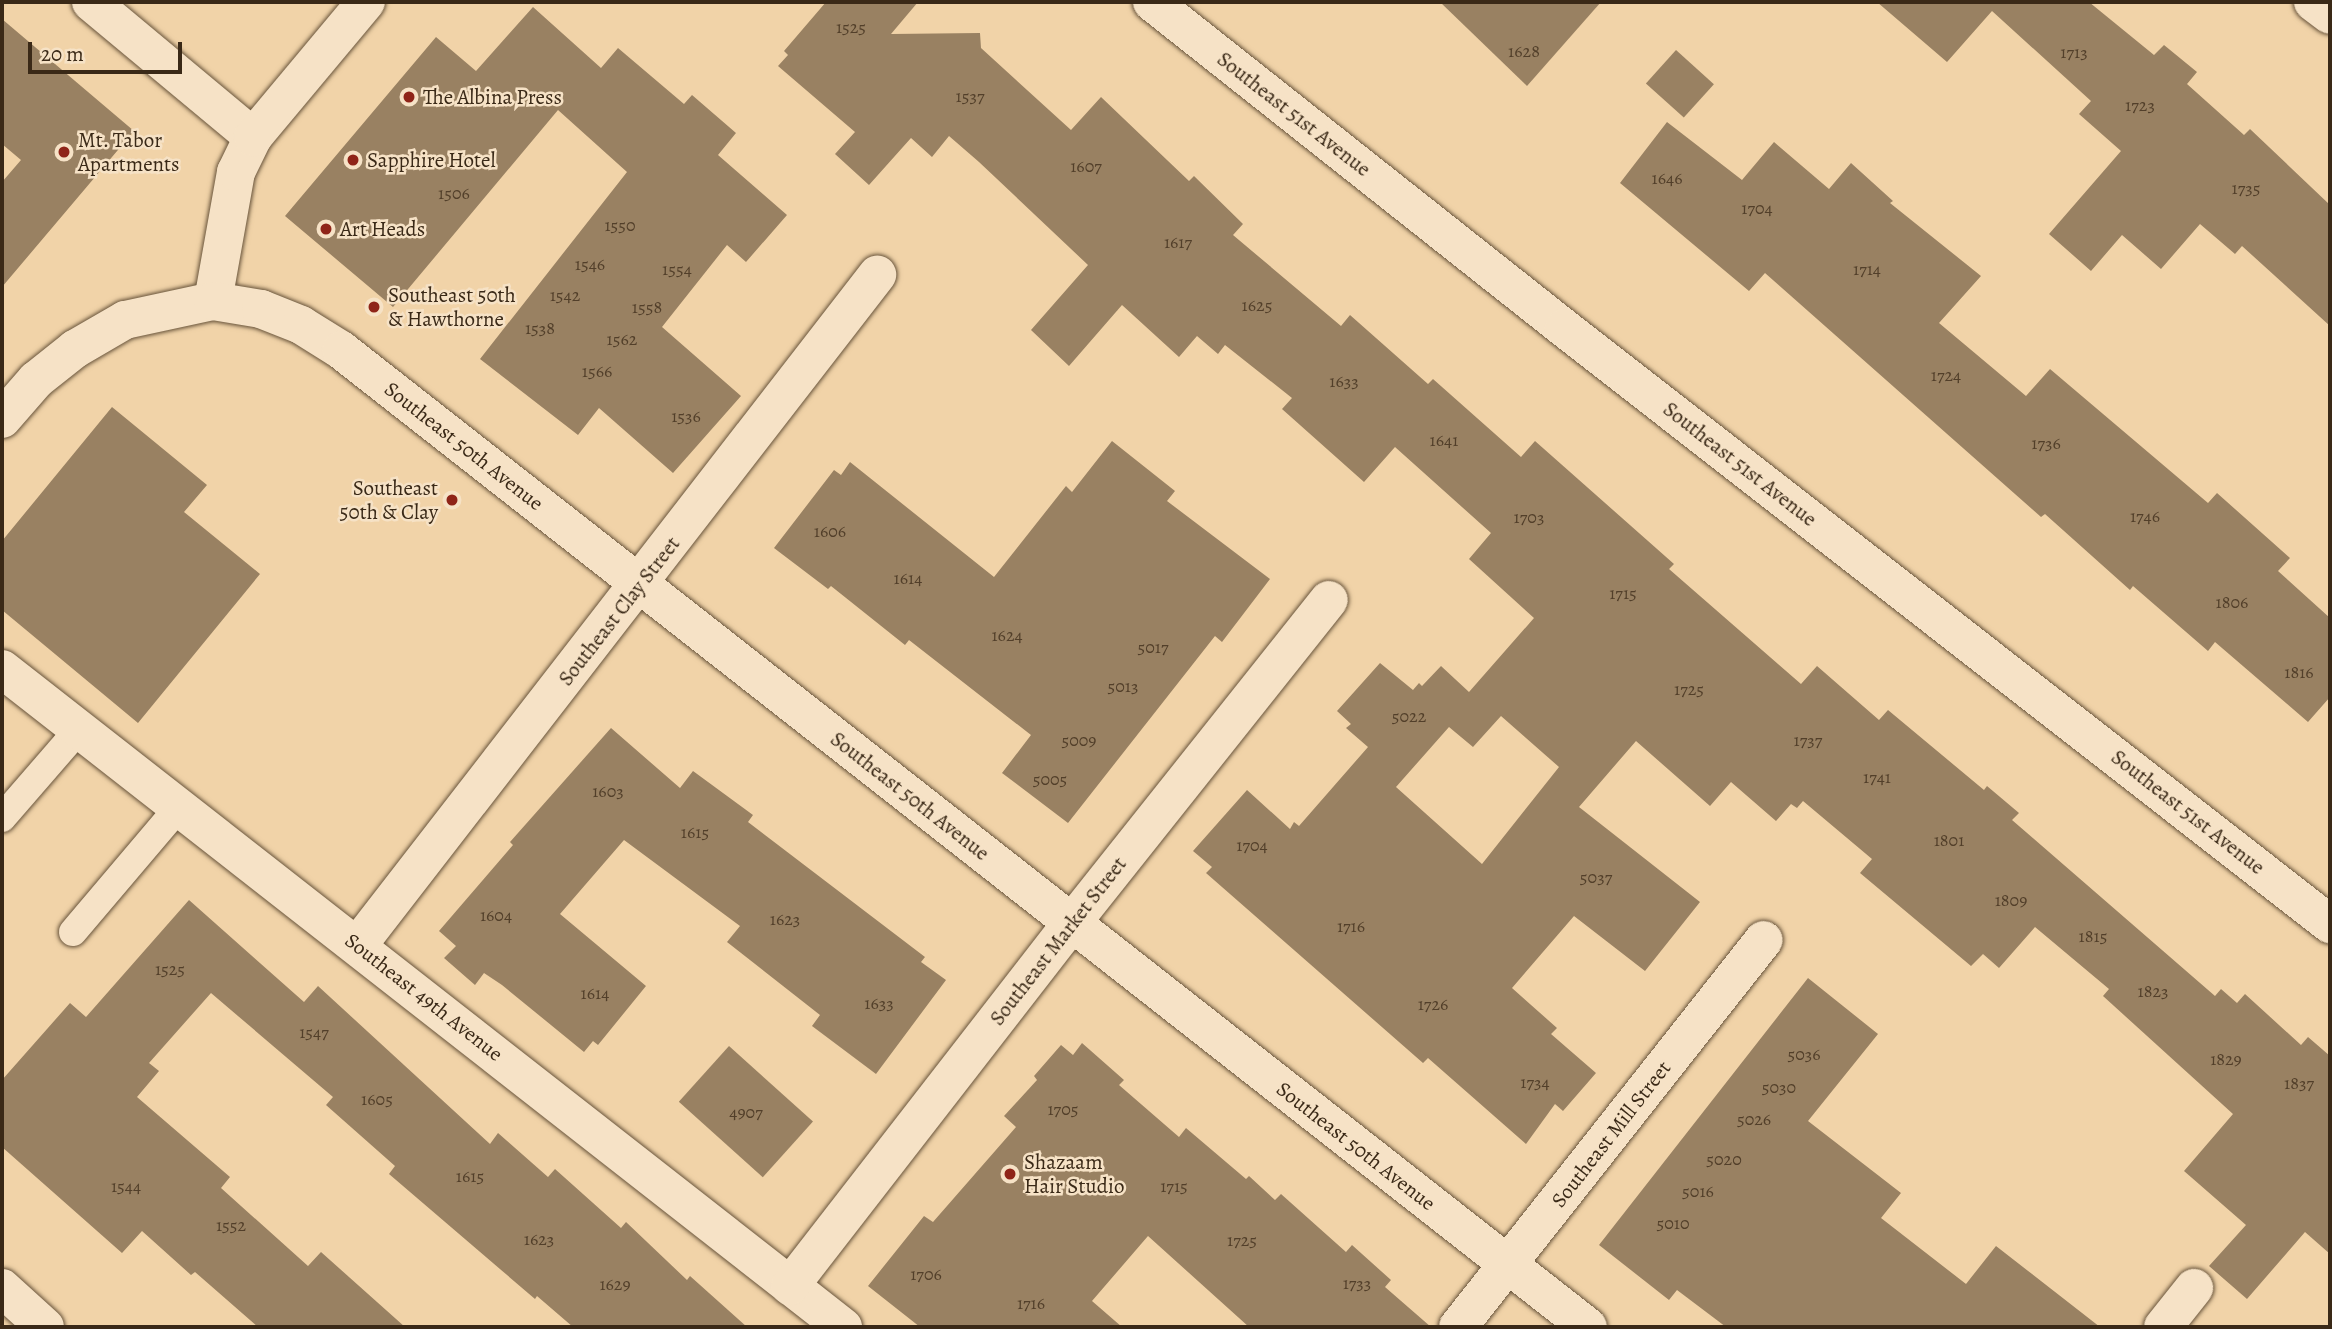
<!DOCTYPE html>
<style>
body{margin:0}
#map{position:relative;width:2332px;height:1329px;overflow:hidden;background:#f1d3a8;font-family:Alegreya,serif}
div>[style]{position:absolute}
.building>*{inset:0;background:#998162;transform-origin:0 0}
.roads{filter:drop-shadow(0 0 2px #68543b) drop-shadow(0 0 2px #68543b)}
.lane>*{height:28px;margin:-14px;padding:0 14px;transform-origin:14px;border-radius:14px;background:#f6e2c6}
.street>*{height:38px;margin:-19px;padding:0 19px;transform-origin:19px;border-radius:19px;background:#f6e2c6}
.secondary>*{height:38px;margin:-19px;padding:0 19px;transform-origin:19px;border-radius:19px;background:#f6e2c6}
.dots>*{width:19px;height:19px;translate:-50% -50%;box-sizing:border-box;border:4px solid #f6e2c6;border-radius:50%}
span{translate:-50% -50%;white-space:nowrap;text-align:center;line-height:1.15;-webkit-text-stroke:5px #f6e2c6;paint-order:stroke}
.number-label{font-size:18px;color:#523f2a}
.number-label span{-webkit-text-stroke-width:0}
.poi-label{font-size:21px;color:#3a2917}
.left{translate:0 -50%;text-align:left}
.right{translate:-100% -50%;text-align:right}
.street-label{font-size:21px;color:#3a2917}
.frame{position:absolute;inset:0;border:4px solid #3a2917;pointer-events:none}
.scale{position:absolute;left:28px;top:42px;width:154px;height:32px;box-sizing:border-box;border:4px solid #3a2917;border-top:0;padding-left:9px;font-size:21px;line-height:24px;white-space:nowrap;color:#3a2917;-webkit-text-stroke:5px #f6e2c6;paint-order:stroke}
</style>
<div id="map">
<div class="building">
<i style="clip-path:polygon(evenodd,826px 2px,918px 2px,891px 34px,980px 33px,981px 48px,1071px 130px,1101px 97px,1189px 181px,1194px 176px,1243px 224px,1233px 235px,1341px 326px,1350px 315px,1428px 384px,1433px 379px,1521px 457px,1535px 441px,1674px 564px,1669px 569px,1801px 684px,1817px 666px,1879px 720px,1888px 710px,1984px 790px,1987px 786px,2019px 813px,2012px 820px,2215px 996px,2221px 989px,2237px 1003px,2245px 994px,2301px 1045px,2308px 1037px,2330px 1056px,2330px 1254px,2305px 1232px,2247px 1299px,2209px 1266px,2246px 1225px,2184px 1171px,2233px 1114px,2103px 996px,2109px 989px,2035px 927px,1999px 968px,1983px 954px,1971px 966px,1860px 873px,1872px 859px,1803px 801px,1797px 808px,1791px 804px,1776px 821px,1731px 782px,1710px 806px,1636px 741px,1579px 807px,1700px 902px,1645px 971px,1574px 916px,1512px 988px,1557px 1028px,1551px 1034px,1596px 1073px,1563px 1111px,1555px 1104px,1526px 1144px,1428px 1058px,1423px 1063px,1206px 873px,1212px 867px,1193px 851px,1247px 790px,1290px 829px,1294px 822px,1299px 826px,1368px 747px,1346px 728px,1351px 724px,1337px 711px,1380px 663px,1413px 690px,1419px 683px,1422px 686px,1441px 666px,1469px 692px,1534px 618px,1469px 559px,1491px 533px,1395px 447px,1364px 482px,1282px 409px,1292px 398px,1225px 345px,1218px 354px,1197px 336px,1179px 357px,1122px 305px,1069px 366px,1031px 330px,1088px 265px,979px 162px,949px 136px,932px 157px,911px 138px,869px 185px,835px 154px,855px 132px,778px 66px,788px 55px,784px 51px,826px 2px,1501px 716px,1559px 767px,1482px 864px,1396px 787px,1449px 727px,1473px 747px,1501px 716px)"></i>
<i style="clip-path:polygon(1440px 2px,1601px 2px,1527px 86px)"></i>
<i style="clip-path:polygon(1877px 2px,2089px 2px,2154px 55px,2164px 45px,2197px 72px,2187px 84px,2244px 135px,2250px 129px,2330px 205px,2330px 326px,2242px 246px,2235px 254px,2200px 224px,2161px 269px,2122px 235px,2091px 271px,2049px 234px,2121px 151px,2079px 114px,2091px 101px,1992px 11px,1947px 62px)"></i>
<i style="clip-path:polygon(533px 7px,601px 68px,618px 48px,684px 104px,692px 95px,736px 133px,718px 155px,787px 215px,746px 262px,727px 245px,662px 327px,741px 396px,673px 473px,599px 408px,578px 435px,480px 359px,627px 172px,558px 110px,393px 307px,285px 216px,436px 37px,476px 71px)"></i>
<i style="clip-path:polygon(2px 19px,134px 131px,2px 287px,2px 182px,21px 160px,2px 144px)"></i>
<i style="left:1676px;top:50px;width:51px;height:45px;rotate:42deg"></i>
<i style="clip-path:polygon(1667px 122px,1742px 180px,1774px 142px,1829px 189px,1851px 163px,1893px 201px,1890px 203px,1981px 276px,1939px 323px,2026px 396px,2050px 369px,2208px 503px,2217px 493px,2290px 558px,2278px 571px,2330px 618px,2330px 697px,2308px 722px,2215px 642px,2208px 651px,2133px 586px,2130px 590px,2045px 514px,2041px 517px,1765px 273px,1749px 291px,1620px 183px)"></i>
<i style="clip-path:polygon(112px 407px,207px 485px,184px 512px,260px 574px,138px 723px,2px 610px,2px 541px)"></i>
<i style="clip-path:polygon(1112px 441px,1175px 491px,1167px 501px,1270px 579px,1222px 642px,1215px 636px,1068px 823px,1002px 773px,1031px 735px,909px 640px,905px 645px,831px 586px,828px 589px,774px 548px,834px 470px,841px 475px,850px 462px,994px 577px,1066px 486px,1072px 492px)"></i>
<i style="clip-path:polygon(611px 728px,680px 788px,693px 771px,753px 815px,748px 822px,925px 957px,921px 962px,946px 980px,876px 1074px,812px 1026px,820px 1015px,727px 942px,740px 926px,624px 840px,560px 914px,646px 986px,598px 1045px,593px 1041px,584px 1052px,502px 985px,484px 973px,475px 985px,444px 958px,456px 946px,439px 931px,513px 845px,510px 842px)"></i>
<i style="clip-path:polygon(189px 900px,304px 1002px,318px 986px,490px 1144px,498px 1133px,548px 1177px,555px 1169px,621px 1228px,626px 1222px,687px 1280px,690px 1276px,747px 1327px,573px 1327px,537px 1296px,535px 1299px,389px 1174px,395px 1166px,326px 1105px,333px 1097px,211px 993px,149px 1063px,159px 1071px,137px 1097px,230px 1177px,221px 1188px,308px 1266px,321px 1252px,405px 1327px,258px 1327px,195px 1272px,191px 1275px,142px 1231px,122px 1253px,2px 1147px,2px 1080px,70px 1003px,86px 1017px)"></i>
<i style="clip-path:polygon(1808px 978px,1878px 1034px,1808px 1121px,1901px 1193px,1881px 1218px,1966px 1284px,1996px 1246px,2100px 1327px,1726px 1327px,1677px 1290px,1669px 1300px,1599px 1245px)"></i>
<i style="clip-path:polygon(1082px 1043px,1124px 1080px,1119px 1085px,1179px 1137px,1186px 1128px,1246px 1179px,1249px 1176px,1275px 1200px,1281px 1194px,1346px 1252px,1352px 1245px,1391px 1280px,1385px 1287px,1431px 1327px,1249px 1327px,1148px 1236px,1092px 1301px,1122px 1327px,920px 1327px,868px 1286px,924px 1216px,933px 1222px,1016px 1127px,1004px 1116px,1037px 1080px,1034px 1076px,1061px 1045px,1073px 1055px)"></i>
<i style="left:729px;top:1046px;width:113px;height:75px;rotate:42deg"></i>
</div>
<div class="roads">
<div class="lane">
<i style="left:2px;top:818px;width:119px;rotate:-49.1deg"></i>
<i style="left:73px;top:932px;width:165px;rotate:-49.7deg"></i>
</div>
<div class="street">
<i style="left:91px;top:2px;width:211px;rotate:39.8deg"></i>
<i style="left:1152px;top:2px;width:525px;rotate:38.35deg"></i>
<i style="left:1564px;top:328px;width:971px;rotate:37.89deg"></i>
<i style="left:2313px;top:2px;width:21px;rotate:37deg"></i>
<i style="left:213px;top:301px;width:131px;rotate:-79.9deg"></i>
<i style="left:236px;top:172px;width:39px;rotate:-64deg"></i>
<i style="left:253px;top:137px;width:176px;rotate:-50.1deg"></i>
<i style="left:2px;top:669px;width:1068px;rotate:38.04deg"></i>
<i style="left:358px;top:945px;width:848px;rotate:-52.24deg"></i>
<i style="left:790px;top:1286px;width:458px;rotate:-52.2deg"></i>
<i style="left:1071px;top:924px;width:414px;rotate:-51.5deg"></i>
<i style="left:2px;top:1288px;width:58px;rotate:42.2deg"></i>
<i style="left:1458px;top:1327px;width:493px;rotate:-51.7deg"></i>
<i style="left:2163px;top:1327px;width:50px;rotate:-51.5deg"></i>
</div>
<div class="secondary">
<i style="left:2px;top:419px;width:52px;rotate:-48.9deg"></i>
<i style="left:36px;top:380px;width:50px;rotate:-38.5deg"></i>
<i style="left:75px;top:349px;width:58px;rotate:-30.1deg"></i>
<i style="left:125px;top:320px;width:90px;rotate:-12.2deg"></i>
<i style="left:213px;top:301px;width:49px;rotate:9.5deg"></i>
<i style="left:261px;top:309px;width:43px;rotate:21.8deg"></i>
<i style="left:301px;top:325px;width:47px;rotate:32deg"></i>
<i style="left:341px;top:350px;width:1584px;rotate:38.08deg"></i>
</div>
</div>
<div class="dots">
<i style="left:409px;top:97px;background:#8f2418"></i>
<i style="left:64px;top:152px;background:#8f2418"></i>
<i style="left:353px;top:160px;background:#8f2418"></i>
<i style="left:326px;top:229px;background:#8f2418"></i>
<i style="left:374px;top:307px;background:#8f2418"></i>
<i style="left:452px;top:500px;background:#8f2418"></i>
<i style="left:1010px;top:1174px;background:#8f2418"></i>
</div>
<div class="number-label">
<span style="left:851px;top:27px">1525</span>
<span style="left:1524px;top:51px">1628</span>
<span style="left:2074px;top:52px">1713</span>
<span style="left:970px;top:96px">1537</span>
<span style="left:2140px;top:105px">1723</span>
<span style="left:1086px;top:166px">1607</span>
<span style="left:1667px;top:178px">1646</span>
<span style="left:2246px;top:188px">1735</span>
<span style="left:454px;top:193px">1506</span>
<span style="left:1757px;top:208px">1704</span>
<span style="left:620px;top:225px">1550</span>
<span style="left:1178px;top:242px">1617</span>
<span style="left:590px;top:264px">1546</span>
<span style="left:677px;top:269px">1554</span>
<span style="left:1867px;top:269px">1714</span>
<span style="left:565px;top:295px">1542</span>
<span style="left:1257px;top:305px">1625</span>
<span style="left:647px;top:307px">1558</span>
<span style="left:540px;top:328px">1538</span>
<span style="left:622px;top:339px">1562</span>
<span style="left:597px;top:371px">1566</span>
<span style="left:1946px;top:375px">1724</span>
<span style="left:1344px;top:381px">1633</span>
<span style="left:686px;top:416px">1536</span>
<span style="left:1444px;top:440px">1641</span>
<span style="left:2046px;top:443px">1736</span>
<span style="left:2145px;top:516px">1746</span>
<span style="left:1529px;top:517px">1703</span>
<span style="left:830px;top:531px">1606</span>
<span style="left:908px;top:578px">1614</span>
<span style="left:1623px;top:593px">1715</span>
<span style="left:2232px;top:602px">1806</span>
<span style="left:1007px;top:635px">1624</span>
<span style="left:1153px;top:647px">5017</span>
<span style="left:2299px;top:672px">1816</span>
<span style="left:1123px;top:686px">5013</span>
<span style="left:1689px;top:689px">1725</span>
<span style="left:1409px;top:716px">5022</span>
<span style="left:1079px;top:740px">5009</span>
<span style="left:1808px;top:740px">1737</span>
<span style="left:1877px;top:777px">1741</span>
<span style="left:1050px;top:779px">5005</span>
<span style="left:608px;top:791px">1603</span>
<span style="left:695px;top:832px">1615</span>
<span style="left:1949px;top:840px">1801</span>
<span style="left:1252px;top:845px">1704</span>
<span style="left:1596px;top:877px">5037</span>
<span style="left:2011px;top:900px">1809</span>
<span style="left:496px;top:915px">1604</span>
<span style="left:785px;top:919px">1623</span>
<span style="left:1351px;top:926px">1716</span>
<span style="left:2093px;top:936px">1815</span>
<span style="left:170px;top:969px">1525</span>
<span style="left:2153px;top:991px">1823</span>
<span style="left:595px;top:993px">1614</span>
<span style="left:879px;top:1003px">1633</span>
<span style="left:1433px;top:1004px">1726</span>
<span style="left:314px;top:1032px">1547</span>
<span style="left:1804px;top:1054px">5036</span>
<span style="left:2226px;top:1059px">1829</span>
<span style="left:1535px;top:1082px">1734</span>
<span style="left:2299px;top:1083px">1837</span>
<span style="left:1779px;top:1087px">5030</span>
<span style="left:377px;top:1099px">1605</span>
<span style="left:1063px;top:1109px">1705</span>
<span style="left:746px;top:1112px">4907</span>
<span style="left:1754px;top:1119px">5026</span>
<span style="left:1724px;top:1159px">5020</span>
<span style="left:470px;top:1176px">1615</span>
<span style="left:126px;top:1186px">1544</span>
<span style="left:1174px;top:1186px">1715</span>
<span style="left:1698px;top:1191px">5016</span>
<span style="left:1673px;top:1223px">5010</span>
<span style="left:231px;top:1225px">1552</span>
<span style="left:539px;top:1239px">1623</span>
<span style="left:1242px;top:1240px">1725</span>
<span style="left:926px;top:1274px">1706</span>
<span style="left:1357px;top:1283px">1733</span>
<span style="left:615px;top:1284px">1629</span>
<span style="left:1031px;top:1303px">1716</span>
</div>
<div class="poi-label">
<span class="left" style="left:423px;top:97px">The Albina Press</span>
<span class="left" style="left:78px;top:152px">Mt. Tabor<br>Apartments</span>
<span class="left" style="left:367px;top:160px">Sapphire Hotel</span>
<span class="left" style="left:340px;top:229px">Art Heads</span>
<span class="left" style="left:388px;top:307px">Southeast 50th<br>&amp; Hawthorne</span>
<span class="right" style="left:438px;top:500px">Southeast<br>50th &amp; Clay</span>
<span class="left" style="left:1024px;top:1174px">Shazaam<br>Hair Studio</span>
</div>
<div class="street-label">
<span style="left:1294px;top:114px;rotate:38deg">Southeast 51st Avenue</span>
<span style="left:464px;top:446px;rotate:38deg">Southeast 50th Avenue</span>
<span style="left:1740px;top:464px;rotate:38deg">Southeast 51st Avenue</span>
<span style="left:619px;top:611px;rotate:-52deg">Southeast Clay Street</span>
<span style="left:910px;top:796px;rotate:38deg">Southeast 50th Avenue</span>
<span style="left:2188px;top:812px;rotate:38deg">Southeast 51st Avenue</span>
<span style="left:1058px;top:941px;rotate:-52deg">Southeast Market Street</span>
<span style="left:424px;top:997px;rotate:38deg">Southeast 49th Avenue</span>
<span style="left:1611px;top:1134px;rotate:-52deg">Southeast Mill Street</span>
<span style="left:1356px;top:1146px;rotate:38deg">Southeast 50th Avenue</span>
</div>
<div class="frame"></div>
<div class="scale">20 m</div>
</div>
